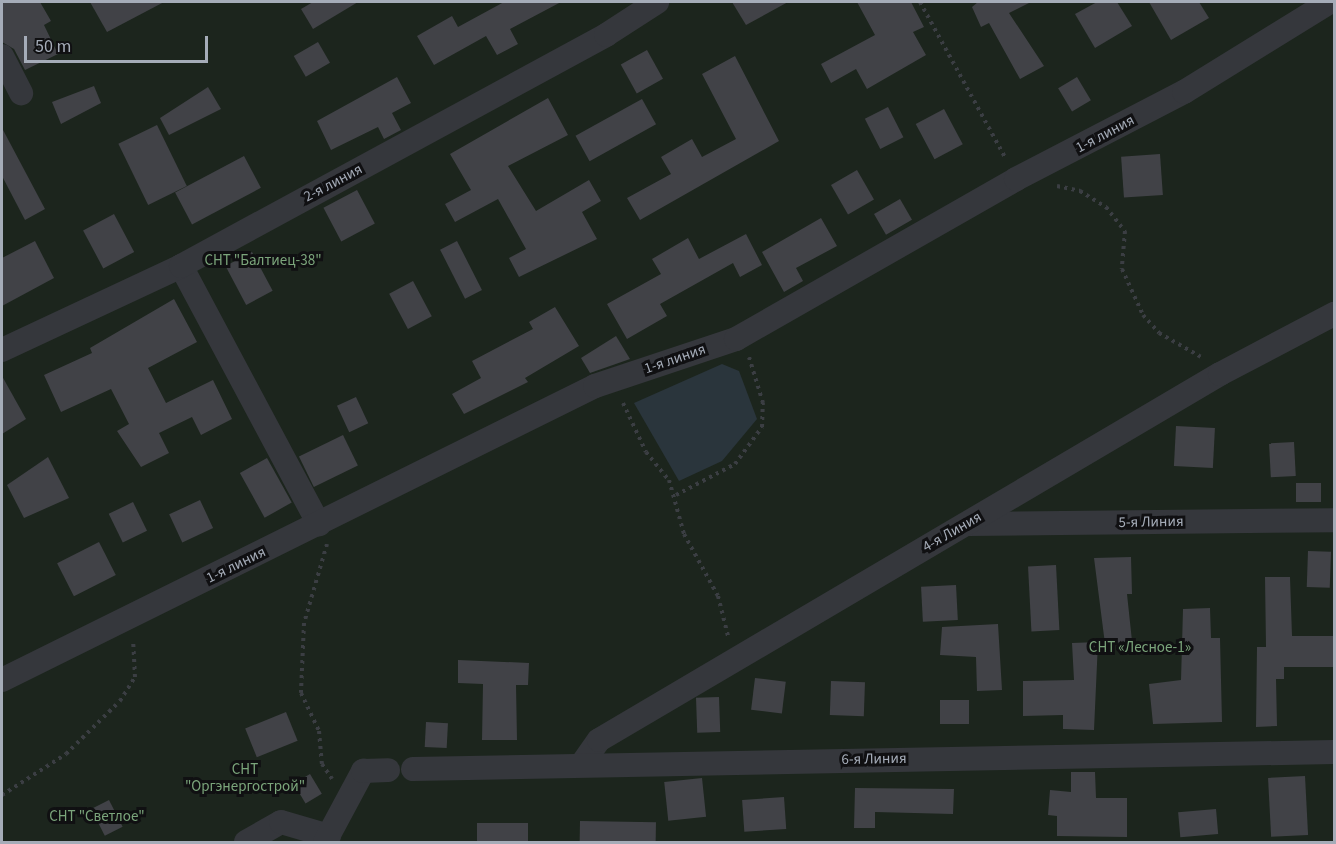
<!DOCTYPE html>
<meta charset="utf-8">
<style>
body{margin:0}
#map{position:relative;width:1336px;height:844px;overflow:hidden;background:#151517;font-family:"Source Sans 3",sans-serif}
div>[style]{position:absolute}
.green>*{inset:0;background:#1c251d;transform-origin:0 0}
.water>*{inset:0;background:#2a353c}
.building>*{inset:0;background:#414247;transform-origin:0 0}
.path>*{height:4px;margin-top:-2px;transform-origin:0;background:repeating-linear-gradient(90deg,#3b3e43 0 3px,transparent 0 7.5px)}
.street>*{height:24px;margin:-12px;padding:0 12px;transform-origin:12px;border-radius:12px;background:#35373c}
span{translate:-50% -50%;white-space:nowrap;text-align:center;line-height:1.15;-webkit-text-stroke:6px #101012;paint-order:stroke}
.street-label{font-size:15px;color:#a5acb8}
.park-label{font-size:15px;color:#7ba57b}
.frame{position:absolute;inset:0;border:3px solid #a5acb8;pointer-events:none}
.scale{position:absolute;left:24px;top:36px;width:184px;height:27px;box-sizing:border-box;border:3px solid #a5acb8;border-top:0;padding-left:8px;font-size:18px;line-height:21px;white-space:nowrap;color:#a5acb8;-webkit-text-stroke:4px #101012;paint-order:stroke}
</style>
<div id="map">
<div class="green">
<i style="left:2px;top:2px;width:1332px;height:840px"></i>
</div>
<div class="water">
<i style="clip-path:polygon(722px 364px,739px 371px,757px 419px,722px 461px,679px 481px,634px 403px)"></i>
</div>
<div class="building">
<i style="clip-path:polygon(2px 2px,40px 2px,51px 21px,44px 25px,58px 54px,25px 70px,14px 49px,2px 42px)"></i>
<i style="clip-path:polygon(90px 2px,164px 2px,107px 32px)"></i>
<i style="clip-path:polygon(313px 2px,358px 2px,313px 29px,301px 9px)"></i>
<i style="clip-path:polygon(504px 2px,561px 2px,510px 29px,518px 44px,497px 55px,486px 36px,434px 65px,417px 36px,452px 16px,458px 27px)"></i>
<i style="clip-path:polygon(732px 2px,788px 2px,746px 25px)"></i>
<i style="clip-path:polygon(857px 2px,911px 2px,924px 27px,913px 32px,926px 55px,867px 89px,856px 69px,831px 83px,821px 64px,875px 35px)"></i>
<i style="clip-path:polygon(978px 2px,1031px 2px,1009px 13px,1044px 66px,1020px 79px,989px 23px,981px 27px,972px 7px)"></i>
<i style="clip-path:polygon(1097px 2px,1117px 2px,1132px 26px,1095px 48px,1075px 14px)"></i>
<i style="clip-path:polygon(1149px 2px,1199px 2px,1209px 18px,1171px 40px)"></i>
<i style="left:318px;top:42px;width:24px;height:28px;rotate:60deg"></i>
<i style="left:647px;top:50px;width:33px;height:30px;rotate:61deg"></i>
<i style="clip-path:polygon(735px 56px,779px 141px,640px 220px,627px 198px,671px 174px,661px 157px,692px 139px,702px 157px,736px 139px,702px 74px)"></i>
<i style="clip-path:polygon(397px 77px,411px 103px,392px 113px,401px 130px,384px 139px,378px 127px,331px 150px,317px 121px)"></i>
<i style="left:1077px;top:77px;width:27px;height:22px;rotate:59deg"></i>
<i style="clip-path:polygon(94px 86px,101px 103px,61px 124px,52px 102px)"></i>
<i style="clip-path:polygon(208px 87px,221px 109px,169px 135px,160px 118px)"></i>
<i style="clip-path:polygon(548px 98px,568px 135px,508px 166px,536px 211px,589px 180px,601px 201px,582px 212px,597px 239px,519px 277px,509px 258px,526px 249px,498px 199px,455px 222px,445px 204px,471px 190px,450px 154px)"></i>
<i style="left:642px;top:99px;width:29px;height:76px;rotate:61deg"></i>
<i style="left:888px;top:107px;width:34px;height:26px;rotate:63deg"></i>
<i style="left:944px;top:109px;width:40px;height:32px;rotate:62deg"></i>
<i style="left:157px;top:125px;width:68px;height:43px;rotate:64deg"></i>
<i style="clip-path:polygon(2px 128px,45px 209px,25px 220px,2px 176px)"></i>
<i style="left:1160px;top:154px;width:41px;height:39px;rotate:86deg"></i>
<i style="left:244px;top:156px;width:36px;height:78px;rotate:62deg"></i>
<i style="left:857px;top:170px;width:34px;height:30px;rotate:60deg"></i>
<i style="left:357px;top:190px;width:38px;height:38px;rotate:62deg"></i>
<i style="left:900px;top:199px;width:24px;height:30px;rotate:60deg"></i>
<i style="left:114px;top:214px;width:43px;height:35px;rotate:62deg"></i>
<i style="clip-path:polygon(821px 218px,837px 246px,796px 268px,803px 281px,784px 292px,762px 252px)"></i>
<i style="clip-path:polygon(746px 234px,762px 265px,740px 277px,733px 263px,660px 304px,667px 316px,627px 339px,607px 304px,661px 274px,652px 259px,688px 238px,699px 259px)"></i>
<i style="clip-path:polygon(35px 241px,54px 278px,2px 306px,2px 258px)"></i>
<i style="left:457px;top:241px;width:55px;height:19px;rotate:63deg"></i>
<i style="left:252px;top:252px;width:44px;height:30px;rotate:62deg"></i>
<i style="left:413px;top:281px;width:40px;height:27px;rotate:62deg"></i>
<i style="clip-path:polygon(174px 299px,197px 342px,148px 368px,166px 403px,213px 380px,232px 419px,201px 435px,192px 417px,159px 433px,169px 453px,141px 467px,117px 431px,129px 424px,111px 389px,61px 412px,44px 375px,92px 353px,90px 348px)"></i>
<i style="clip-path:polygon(555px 307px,579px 346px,525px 378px,528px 382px,464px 414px,452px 394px,481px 378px,472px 361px,533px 329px,529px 322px)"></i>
<i style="clip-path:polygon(616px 336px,630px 359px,590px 373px,581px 358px)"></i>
<i style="clip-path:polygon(2px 376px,26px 419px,2px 434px)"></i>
<i style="left:356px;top:397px;width:29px;height:21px;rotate:65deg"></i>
<i style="left:1176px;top:426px;width:39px;height:40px;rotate:3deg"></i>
<i style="left:343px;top:435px;width:34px;height:49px;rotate:64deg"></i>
<i style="left:1294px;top:442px;width:34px;height:25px;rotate:87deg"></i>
<i style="clip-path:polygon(48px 457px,69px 498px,24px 518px,7px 485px)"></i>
<i style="left:267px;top:458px;width:51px;height:31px;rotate:61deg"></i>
<i style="left:1296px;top:483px;width:25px;height:19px"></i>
<i style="left:200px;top:500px;width:31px;height:34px;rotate:65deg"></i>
<i style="left:133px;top:502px;width:32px;height:27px;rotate:64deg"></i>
<i style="left:99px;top:542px;width:37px;height:47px;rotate:63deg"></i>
<i style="left:1308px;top:551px;width:23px;height:36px;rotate:2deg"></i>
<i style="clip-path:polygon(1131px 557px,1132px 594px,1127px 594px,1132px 641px,1105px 644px,1094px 558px)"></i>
<i style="left:1056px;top:565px;width:65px;height:28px;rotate:87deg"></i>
<i style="clip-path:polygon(1265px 577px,1290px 577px,1292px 636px,1335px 636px,1335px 667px,1284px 667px,1284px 679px,1276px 679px,1277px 726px,1256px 727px,1257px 647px,1266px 647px)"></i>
<i style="left:956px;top:585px;width:35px;height:35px;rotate:87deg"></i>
<i style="clip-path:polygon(1210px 608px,1211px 638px,1220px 638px,1222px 722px,1153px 724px,1149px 684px,1181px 680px,1183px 609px)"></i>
<i style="clip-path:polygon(998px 624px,1002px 690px,977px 691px,976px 657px,940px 655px,942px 627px)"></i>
<i style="clip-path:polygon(1098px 642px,1094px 730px,1063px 729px,1063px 715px,1023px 716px,1023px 681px,1074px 680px,1072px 643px)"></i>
<i style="clip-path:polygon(458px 660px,529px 663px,528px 685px,516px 685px,517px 740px,482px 740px,483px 684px,458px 683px)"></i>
<i style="left:755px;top:678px;width:31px;height:32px;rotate:7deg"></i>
<i style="left:831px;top:681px;width:34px;height:34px;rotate:2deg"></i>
<i style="left:719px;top:697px;width:35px;height:23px;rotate:88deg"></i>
<i style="left:969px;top:700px;width:24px;height:29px;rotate:90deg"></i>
<i style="left:286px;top:712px;width:31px;height:44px;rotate:68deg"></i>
<i style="left:426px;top:722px;width:22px;height:25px;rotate:3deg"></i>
<i style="clip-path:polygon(1071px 772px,1095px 772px,1096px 798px,1127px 798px,1127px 837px,1057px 836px,1057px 816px,1048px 815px,1050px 790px,1071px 792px)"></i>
<i style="left:310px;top:774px;width:23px;height:19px;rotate:59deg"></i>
<i style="left:1305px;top:776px;width:59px;height:37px;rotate:87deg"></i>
<i style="left:702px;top:778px;width:39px;height:38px;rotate:84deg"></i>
<i style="clip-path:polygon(855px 788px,954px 789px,953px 814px,875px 812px,875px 828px,854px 828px)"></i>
<i style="left:784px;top:797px;width:32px;height:42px;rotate:86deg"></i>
<i style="left:109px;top:800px;width:30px;height:20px;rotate:63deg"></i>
<i style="left:1216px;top:809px;width:25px;height:38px;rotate:85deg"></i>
<i style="left:580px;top:821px;width:76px;height:22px;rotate:1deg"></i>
<i style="left:477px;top:823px;width:51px;height:20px"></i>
</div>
<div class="path">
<i style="left:920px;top:2px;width:179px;rotate:61.3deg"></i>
<i style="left:1057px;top:186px;width:24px;rotate:12deg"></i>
<i style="left:1080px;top:191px;width:31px;rotate:32deg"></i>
<i style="left:1106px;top:207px;width:31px;rotate:52deg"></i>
<i style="left:1125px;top:231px;width:38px;rotate:95deg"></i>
<i style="left:1122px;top:269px;width:51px;rotate:65.5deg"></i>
<i style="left:1143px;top:315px;width:24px;rotate:48deg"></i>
<i style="left:1159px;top:333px;width:48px;rotate:29.7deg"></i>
<i style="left:623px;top:403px;width:54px;rotate:64.9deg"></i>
<i style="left:646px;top:452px;width:36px;rotate:51deg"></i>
<i style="left:669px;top:480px;width:56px;rotate:74.5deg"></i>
<i style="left:684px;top:534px;width:71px;rotate:61.3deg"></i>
<i style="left:718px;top:596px;width:41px;rotate:76deg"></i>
<i style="left:676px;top:495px;width:67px;rotate:-27.7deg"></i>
<i style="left:735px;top:464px;width:46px;rotate:-53.9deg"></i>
<i style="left:762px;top:427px;width:24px;rotate:-88deg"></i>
<i style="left:763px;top:403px;width:48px;rotate:-106.9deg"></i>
<i style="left:327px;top:544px;width:82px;rotate:106.2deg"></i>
<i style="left:304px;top:623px;width:70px;rotate:92.5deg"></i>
<i style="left:301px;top:693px;width:42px;rotate:64.7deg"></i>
<i style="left:319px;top:731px;width:33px;rotate:85deg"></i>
<i style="left:322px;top:764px;width:18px;rotate:56deg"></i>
<i style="left:2px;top:795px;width:76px;rotate:-32.6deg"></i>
<i style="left:66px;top:754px;width:76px;rotate:-44.5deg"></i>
<i style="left:120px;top:701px;width:28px;rotate:-58deg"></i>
<i style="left:135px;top:677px;width:35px;rotate:-93deg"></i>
</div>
<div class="street">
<i style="left:2px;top:56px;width:42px;rotate:62.8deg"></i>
<i style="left:181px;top:266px;width:293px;rotate:61.9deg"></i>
<i style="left:2px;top:350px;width:198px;rotate:-25.1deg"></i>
<i style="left:181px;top:266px;width:484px;rotate:-28.5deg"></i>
<i style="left:606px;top:35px;width:61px;rotate:-32.9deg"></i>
<i style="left:968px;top:524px;width:366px;rotate:-0.6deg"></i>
<i style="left:2px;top:680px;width:662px;rotate:-26.37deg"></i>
<i style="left:595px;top:386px;width:149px;rotate:-18.4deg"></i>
<i style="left:736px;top:339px;width:322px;rotate:-29.7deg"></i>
<i style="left:1016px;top:179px;width:189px;rotate:-27.4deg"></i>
<i style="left:1184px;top:92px;width:172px;rotate:-31.7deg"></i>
<i style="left:582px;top:764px;width:29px;rotate:-55deg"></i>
<i style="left:599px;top:740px;width:721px;rotate:-30.51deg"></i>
<i style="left:1220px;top:374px;width:129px;rotate:-27.8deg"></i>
<i style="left:413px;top:769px;width:921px;rotate:-1.06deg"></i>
<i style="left:246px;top:842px;width:40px;rotate:-29.7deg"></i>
<i style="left:281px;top:822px;width:50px;rotate:16.3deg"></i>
<i style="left:325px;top:842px;width:81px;rotate:-61.8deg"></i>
<i style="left:363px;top:771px;width:25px;rotate:-2deg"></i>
</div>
<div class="street-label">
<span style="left:1105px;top:134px;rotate:-28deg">1-я линия</span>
<span style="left:333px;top:183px;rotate:-28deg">2-я линия</span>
<span style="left:675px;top:359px;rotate:-19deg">1-я линия</span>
<span style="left:1151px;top:522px;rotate:-1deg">5-я Линия</span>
<span style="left:952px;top:532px;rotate:-30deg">4-я Линия</span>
<span style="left:236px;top:565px;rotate:-26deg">1-я линия</span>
<span style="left:874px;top:759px;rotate:-1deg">6-я Линия</span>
</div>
<div class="park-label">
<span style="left:263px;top:261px">СНТ "Балтиец-38"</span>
<span style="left:1140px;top:648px">СНТ «Лесное-1»</span>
<span style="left:245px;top:778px">СНТ<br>"Оргэнергострой"</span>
<span style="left:97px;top:817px">СНТ "Светлое"</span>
</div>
<div class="frame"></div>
<div class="scale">50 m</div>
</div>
